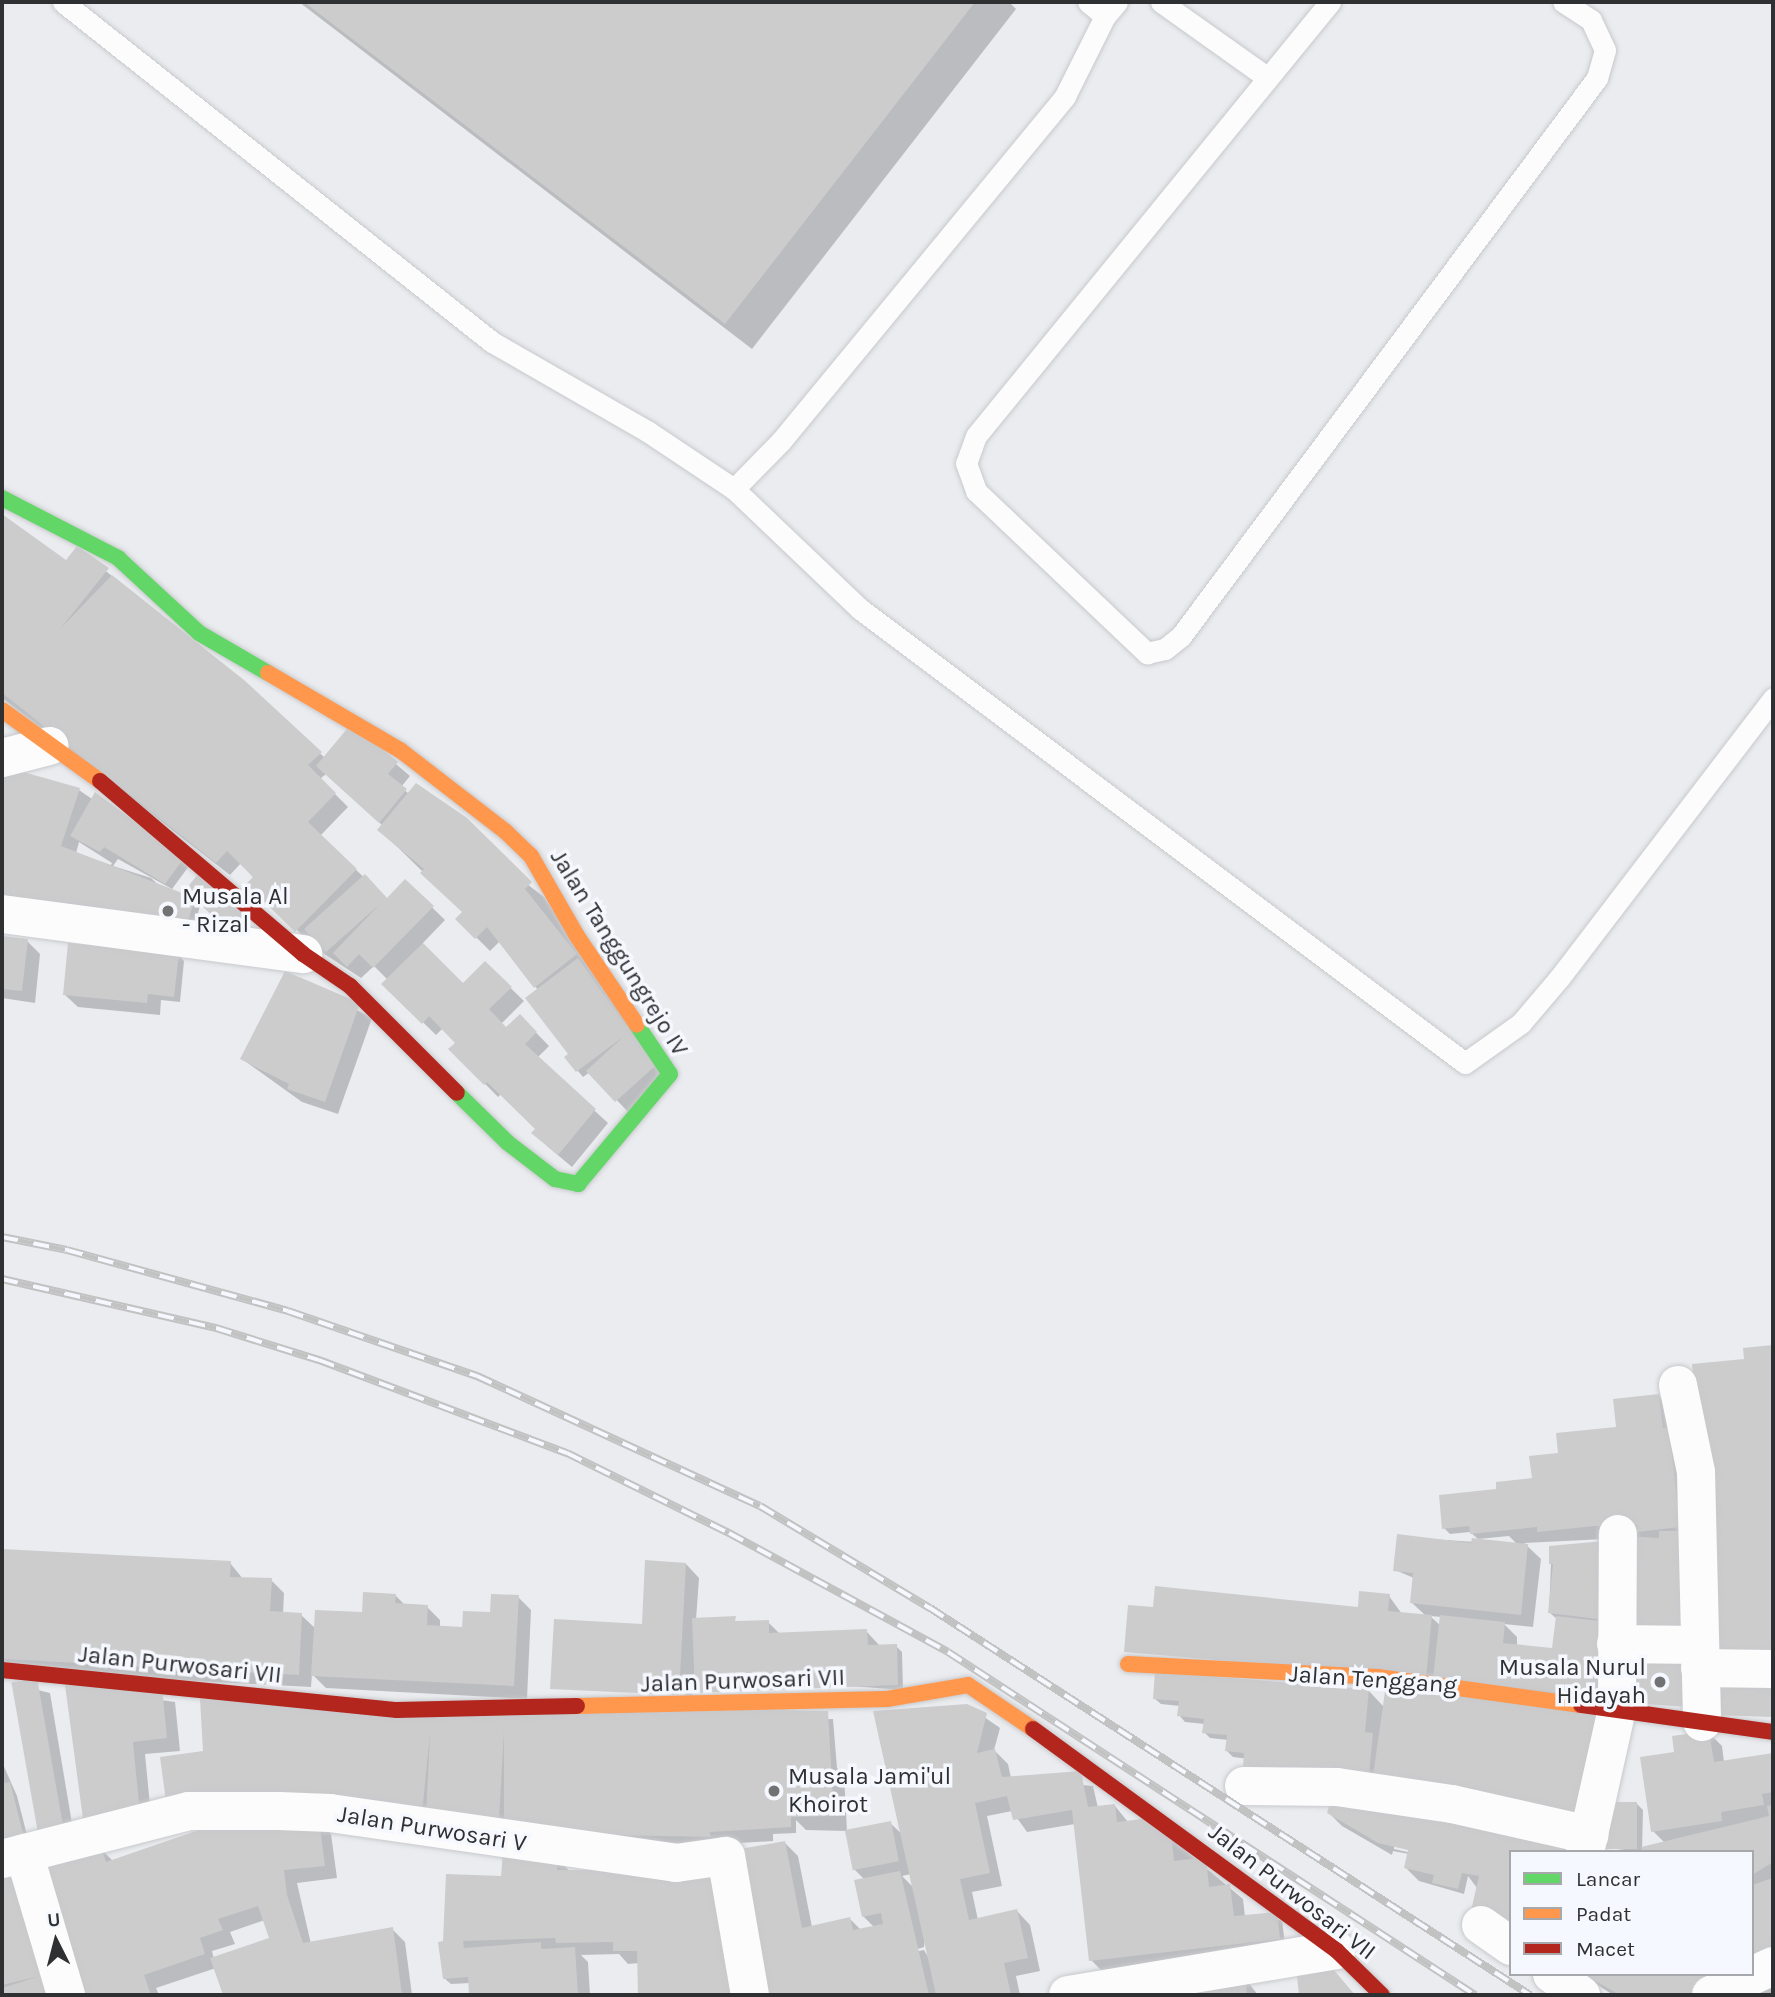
<!DOCTYPE html>
<style>
body{margin:0}
#map{position:relative;width:1775px;height:1997px;overflow:hidden;background:#eaecef;font-family:Karla,sans-serif}
div>[style]{position:absolute}
.shadow>*{inset:0;background:#0003}
.building>*{inset:0;background:#cccccd;transform-origin:0 0}
.roads{filter:drop-shadow(0 0 2px #c8c9cc) drop-shadow(0 0 2px #c8c9cc)}
.lane>*{height:21px;margin:-10.5px;padding:0 10.5px;transform-origin:10.5px;border-radius:10.5px;background:#fcfcfd}
.street>*{height:38px;margin:-19px;padding:0 19px;transform-origin:19px;border-radius:19px;background:#fcfcfd}
.fast>*{height:16px;margin:-8px;padding:0 8px;transform-origin:8px;border-radius:8px;background:#63d668}
.slow>*{height:16px;margin:-8px;padding:0 8px;transform-origin:8px;border-radius:8px;background:#ff974d}
.jam>*{height:16px;margin:-8px;padding:0 8px;transform-origin:8px;border-radius:8px;background:#b3261e}
.rail>*{height:8px;margin-top:-4px;transform-origin:0;background:repeating-linear-gradient(90deg,#f5f8fe 0 16px,#c2c2c3 0 32px);box-sizing:border-box;border-block:2px solid #c2c2c3}
.dots>*{width:19px;height:19px;translate:-50% -50%;box-sizing:border-box;border:4px solid #f5f8fe;border-radius:50%}
span{translate:-50% -50%;white-space:nowrap;text-align:center;line-height:1.15;-webkit-text-stroke:7px #f5f8fe;paint-order:stroke}
.poi-label{font-size:24px;color:#2f3032}
.left{translate:0 -50%;text-align:left}
.right{translate:-100% -50%;text-align:right}
.street-label{font-size:24px;color:#2f3032}
.frame{position:absolute;inset:0;border:4px solid #2f3032;pointer-events:none}
.legend{position:absolute;left:1509px;top:1850px;width:245px;height:126px;box-sizing:border-box;background:#f5f8fe;border:2px solid #a6a8ac;margin:0;padding:9px 12px;list-style:none;font-size:21px;color:#2f3032}
.legend li{display:flex;align-items:center;gap:14px;height:35px}
.legend b{width:35px;border:2px solid #a6a8ac}
.north{position:absolute;left:21px;top:1906px;width:70px;height:70px;-webkit-text-stroke:5px #f5f8fe;paint-order:stroke;rotate:354deg;font-size:19px;font-weight:700;line-height:28px;text-align:center;color:#2f3032}
.north::after{content:'';display:block;margin:auto;width:24px;height:32px;background:#2f3032;clip-path:polygon(50% 0,100% 100%,50% 72%,0 100%)}
</style>
<div id="map">
<div class="shadow">
<i style="clip-path:polygon(299px 2px,1009px 2px,1016px 9px,752px 349px)"></i>
<i style="clip-path:polygon(2px 520px,66px 563px,77px 548px,243px 681px,325px 758px,351px 726px,410px 776px,401px 787px,409px 794px,544px 897px,666px 1080px,630px 1114px,590px 1072px,583px 1077px,566px 1057px,570px 1054px,538px 990px,500px 941px,490px 951px,458px 919px,464px 912px,379px 829px,382px 825px,326px 774px,320px 779px,348px 807px,320px 836px,387px 899px,405px 881px,445px 920px,422px 944px,463px 985px,485px 963px,524px 1001px,501px 1024px,506px 1029px,520px 1016px,549px 1046px,537px 1058px,608px 1123px,572px 1167px,547px 1146px,538px 1129px,502px 1093px,498px 1097px,451px 1049px,458px 1042px,443px 1028px,436px 1035px,384px 984px,388px 980px,374px 966px,361px 978px,309px 944px,241px 863px,230px 875px,2px 698px)"></i>
<i style="clip-path:polygon(evenodd,2px 768px,79px 790px,189px 866px,172px 889px,118px 859px,113px 866px,151px 878px,164px 890px,201px 903px,189px 943px,2px 903px,2px 768px,79px 842px,112px 863px,111px 865px,76px 853px,79px 842px)"></i>
<i style="clip-path:polygon(2px 938px,27px 941px,40px 954px,35px 1003px,2px 998px)"></i>
<i style="clip-path:polygon(178px 954px,184px 961px,180px 1002px,161px 1000px,160px 1015px,78px 1007px,64px 994px)"></i>
<i style="clip-path:polygon(286px 973px,372px 1018px,338px 1114px,302px 1102px,242px 1059px)"></i>
<i style="clip-path:polygon(1773px 1347px,1773px 1722px,1745px 1350px)"></i>
<i style="clip-path:polygon(evenodd,1659px 1396px,1672px 1409px,1707px 1546px,1625px 1538px,1524px 1543px,1541px 1559px,1533px 1627px,1504px 1624px,1517px 1637px,1517px 1646px,1554px 1650px,1558px 1620px,1549px 1612px,1551px 1563px,1603px 1543px,1606px 1804px,1637px 1804px,1643px 1810px,1642px 1852px,1608px 1848px,1608px 1806px,1233px 1757px,1227px 1751px,1228px 1740px,1210px 1738px,1204px 1732px,1205px 1724px,1185px 1722px,1179px 1715px,1180px 1706px,1161px 1704px,1154px 1698px,1368px 1690px,1384px 1707px,1388px 1686px,1152px 1609px,1360px 1609px,1389px 1596px,1402px 1614px,1426px 1616px,1411px 1602px,1414px 1578px,1395px 1570px,1417px 1538px,1518px 1545px,1509px 1536px,1478px 1539px,1470px 1532px,1450px 1534px,1444px 1528px,1496px 1490px,1534px 1480px,1560px 1454px,1618px 1429px,1659px 1396px,1430px 1616px,1442px 1617px,1441px 1626px,1430px 1616px)"></i>
<i style="clip-path:polygon(2px 1551px,230px 1563px,243px 1579px,271px 1580px,284px 1593px,283px 1614px,301px 1615px,316px 1629px,364px 1614px,396px 1596px,405px 1605px,427px 1607px,440px 1620px,440px 1628px,464px 1629px,518px 1597px,531px 1610px,527px 1699px,326px 1688px,312px 1674px,311px 1687px,2px 1671px)"></i>
<i style="clip-path:polygon(686px 1564px,699px 1578px,696px 1620px,768px 1622px,780px 1634px,866px 1631px,880px 1646px,896px 1646px,902px 1652px,903px 1690px,693px 1674px,692px 1708px,643px 1626px)"></i>
<i style="clip-path:polygon(13px 1684px,50px 1693px,76px 1847px,53px 1851px)"></i>
<i style="clip-path:polygon(67px 1687px,175px 1702px,180px 1751px,145px 1754px,152px 1826px)"></i>
<i style="clip-path:polygon(evenodd,967px 1705px,1000px 1728px,994px 1750px,1008px 1764px,1011px 1778px,1093px 1786px,1098px 1808px,1115px 1806px,1128px 1822px,1149px 1820px,1243px 1899px,1245px 1917px,1282px 1920px,1285px 1944px,1104px 1973px,1091px 1960px,1075px 1824px,1027px 1832px,1012px 1811px,987px 1816px,1002px 1886px,972px 1892px,978px 1920px,1017px 1911px,1030px 1925px,1040px 1971px,1016px 1976px,1020px 1995px,765px 1995px,785px 1843px,798px 1856px,812px 1927px,850px 1919px,861px 1930px,875px 1928px,863px 1916px,865px 1880px,854px 1869px,890px 1823px,903px 1835px,967px 1705px,911px 1874px,914px 1888px,902px 1876px,911px 1874px,967px 1705px,925px 1935px,931px 1962px,924px 1950px,898px 1955px,924px 1947px,925px 1935px)"></i>
<i style="clip-path:polygon(833px 1719px,837px 1768px,844px 1775px,847px 1831px,806px 1830px,796px 1820px,796px 1833px,773px 1834px,773px 1841px,723px 1844px,567px 1846px,205px 1753px,203px 1737px)"></i>
<i style="clip-path:polygon(1708px 1732px,1722px 1746px,1724px 1762px,1773px 1755px,1773px 1995px,1613px 1995px,1581px 1974px,1752px 1974px,1752px 1852px,1665px 1843px,1653px 1831px,1676px 1753px)"></i>
<i style="clip-path:polygon(2px 1762px,17px 1796px,29px 1843px,2px 1859px)"></i>
<i style="clip-path:polygon(evenodd,1329px 1813px,1511px 1852px,1511px 1933px,1468px 1876px,1464px 1894px,1419px 1881px,1406px 1868px,1409px 1854px,1393px 1851px,1392px 1855px,1342px 1826px,1329px 1813px,1394px 1845px,1417px 1850px,1416px 1854px,1394px 1849px,1394px 1845px)"></i>
<i style="clip-path:polygon(evenodd,318px 1821px,331px 1834px,337px 1878px,297px 1883px,311px 1944px,392px 1929px,405px 1942px,412px 1995px,225px 1995px,216px 1968px,156px 1988px,159px 1995px,85px 1995px,41px 1867px,99px 1847px,113px 1861px,318px 1821px,265px 1920px,271px 1939px,214px 1959px,212px 1951px,235px 1944px,230px 1932px,265px 1920px)"></i>
<i style="clip-path:polygon(557px 1856px,570px 1872px,743px 1995px,640px 1995px,639px 1963px,628px 1964px,619px 1954px,581px 1955px,588px 1962px,590px 1995px,471px 1995px,470px 1983px,451px 1984px,444px 1978px,445px 1940px,503px 1878px)"></i>
<i style="clip-path:polygon(2px 1877px,73px 1995px,2px 1995px)"></i>
<i style="clip-path:polygon(1244px 1977px,1258px 1995px,1162px 1995px)"></i>
</div>
<div class="building">
<i style="clip-path:polygon(304px 2px,975px 2px,725px 324px)"></i>
<i style="clip-path:polygon(2px 514px,66px 560px,77px 546px,109px 568px,60px 629px,112px 575px,244px 680px,322px 752px,308px 765px,336px 793px,308px 822px,357px 869px,295px 932px,246px 884px,253px 877px,227px 851px,216px 863px,2px 693px)"></i>
<i style="clip-path:polygon(351px 724px,398px 762px,388px 774px,407px 789px,379px 823px,316px 766px)"></i>
<i style="clip-path:polygon(2px 766px,80px 788px,61px 846px,195px 898px,183px 938px,87px 921px,2px 895px)"></i>
<i style="clip-path:polygon(416px 783px,467px 818px,532px 882px,525px 889px,577px 954px,534px 988px,487px 927px,475px 939px,455px 919px,462px 912px,420px 873px,424px 869px,377px 830px)"></i>
<i style="clip-path:polygon(95px 792px,184px 858px,165px 884px,104px 847px,100px 852px,70px 836px)"></i>
<i style="clip-path:polygon(199px 873px,253px 916px,236px 938px,185px 890px)"></i>
<i style="clip-path:polygon(365px 874px,387px 898px,405px 879px,434px 906px,373px 968px,359px 954px,347px 967px,333px 953px,380px 904px,326px 952px,304px 929px)"></i>
<i style="clip-path:polygon(2px 936px,28px 939px,22px 991px,2px 989px)"></i>
<i style="clip-path:polygon(68px 943px,179px 953px,174px 997px,148px 994px,147px 1003px,63px 995px)"></i>
<i style="clip-path:polygon(423px 943px,463px 983px,485px 961px,512px 987px,489px 1009px,506px 1027px,520px 1014px,537px 1032px,525px 1044px,596px 1109px,558px 1155px,531px 1133px,535px 1129px,487px 1082px,484px 1085px,448px 1049px,455px 1043px,429px 1016px,422px 1024px,381px 984px)"></i>
<i style="clip-path:polygon(578px 958px,655px 1066px,615px 1102px,586px 1071px,623px 1037px,576px 1072px,564px 1057px,568px 1054px,525px 998px)"></i>
<i style="clip-path:polygon(285px 971px,360px 1003px,325px 1102px,287px 1089px,289px 1084px,240px 1059px)"></i>
<i style="clip-path:polygon(1773px 1345px,1773px 1660px,1714px 1660px,1714px 1596px,1692px 1364px,1744px 1359px,1743px 1348px)"></i>
<i style="clip-path:polygon(1659px 1394px,1663px 1428px,1669px 1427px,1680px 1527px,1637px 1532px,1637px 1525px,1595px 1526px,1537px 1532px,1537px 1527px,1470px 1534px,1469px 1526px,1442px 1529px,1439px 1495px,1496px 1489px,1496px 1482px,1532px 1478px,1529px 1456px,1558px 1453px,1556px 1433px,1616px 1427px,1613px 1399px)"></i>
<i style="clip-path:polygon(1659px 1531px,1695px 1531px,1692px 1641px,1620px 1625px,1623px 1536px,1659px 1538px)"></i>
<i style="clip-path:polygon(1397px 1534px,1471px 1543px,1472px 1538px,1528px 1544px,1521px 1615px,1410px 1603px,1413px 1573px,1393px 1571px)"></i>
<i style="clip-path:polygon(1604px 1541px,1598px 1619px,1548px 1613px,1553px 1564px,1549px 1564px,1549px 1546px)"></i>
<i style="clip-path:polygon(2px 1549px,231px 1561px,230px 1577px,272px 1578px,270px 1611px,302px 1613px,299px 1675px,2px 1659px)"></i>
<i style="clip-path:polygon(645px 1560px,686px 1563px,679px 1695px,550px 1689px,554px 1619px,642px 1624px)"></i>
<i style="clip-path:polygon(1155px 1586px,1358px 1607px,1359px 1591px,1390px 1594px,1388px 1611px,1432px 1615px,1426px 1678px,1124px 1652px,1128px 1605px,1153px 1607px)"></i>
<i style="clip-path:polygon(363px 1592px,396px 1594px,395px 1603px,428px 1605px,427px 1625px,462px 1627px,463px 1611px,490px 1612px,491px 1594px,519px 1595px,514px 1686px,311px 1676px,315px 1610px,362px 1612px)"></i>
<i style="clip-path:polygon(1440px 1615px,1505px 1622px,1503px 1643px,1552px 1648px,1556px 1616px,1616px 1623px,1607px 1698px,1433px 1678px)"></i>
<i style="clip-path:polygon(736px 1616px,735px 1621px,769px 1620px,769px 1633px,867px 1629px,868px 1645px,897px 1644px,898px 1685px,695px 1693px,692px 1618px)"></i>
<i style="left:1632px;top:1657px;width:59px;height:46px;rotate:4deg"></i>
<i style="clip-path:polygon(1155px 1672px,1369px 1689px,1365px 1732px,1373px 1733px,1368px 1784px,1243px 1767px,1244px 1753px,1225px 1751px,1227px 1735px,1202px 1733px,1204px 1719px,1177px 1716px,1179px 1701px,1153px 1699px)"></i>
<i style="left:1715px;top:1672px;width:58px;height:43px;rotate:2deg"></i>
<i style="left:37px;top:1678px;width:158px;height:26px;rotate:80deg"></i>
<i style="left:1386px;top:1684px;width:220px;height:102px;rotate:8deg"></i>
<i style="clip-path:polygon(65px 1685px,162px 1687px,167px 1738px,133px 1742px,140px 1813px,83px 1819px)"></i>
<i style="clip-path:polygon(200px 1699px,828px 1711px,834px 1816px,791px 1817px,791px 1827px,710px 1832px,711px 1837px,504px 1833px,504px 1732px,499px 1819px,426px 1816px,430px 1733px,422px 1814px,166px 1801px,160px 1757px,203px 1751px)"></i>
<i style="clip-path:polygon(967px 1704px,987px 1713px,977px 1753px,995px 1749px,1002px 1777px,1081px 1771px,1088px 1807px,1115px 1804px,1117px 1822px,1150px 1818px,1171px 1831px,1174px 1861px,1206px 1857px,1209px 1887px,1230px 1884px,1234px 1916px,1277px 1912px,1280px 1939px,1089px 1961px,1072px 1810px,1013px 1820px,1007px 1796px,975px 1803px,990px 1873px,960px 1879px,969px 1920px,1017px 1909px,1028px 1958px,1004px 1963px,1011px 1995px,936px 1995px,873px 1711px)"></i>
<i style="clip-path:polygon(1709px 1731px,1714px 1762px,1773px 1753px,1773px 1792px,1762px 1794px,1764px 1805px,1721px 1812px,1722px 1821px,1651px 1832px,1640px 1757px,1674px 1752px,1672px 1736px)"></i>
<i style="clip-path:polygon(2px 1774px,5px 1783px,10px 1782px,24px 1837px,2px 1843px)"></i>
<i style="clip-path:polygon(1333px 1791px,1475px 1818px,1574px 1852px,1511px 1852px,1511px 1932px,1507px 1931px,1509px 1921px,1471px 1911px,1479px 1876px,1462px 1873px,1458px 1889px,1432px 1883px,1434px 1875px,1404px 1868px,1408px 1850px,1378px 1843px,1327px 1813px)"></i>
<i style="left:1606px;top:1802px;width:31px;height:47px"></i>
<i style="clip-path:polygon(1773px 1805px,1773px 1862px,1752px 1875px,1752px 1852px,1643px 1852px,1641px 1847px,1769px 1816px,1767px 1806px)"></i>
<i style="clip-path:polygon(319px 1819px,325px 1866px,284px 1870px,287px 1895px,303px 1943px,393px 1927px,402px 1995px,223px 1995px,210px 1958px,269px 1938px,258px 1906px,218px 1919px,223px 1930px,200px 1938px,205px 1954px,144px 1975px,151px 1995px,83px 1995px,38px 1866px,100px 1845px,106px 1862px,228px 1820px)"></i>
<i style="left:891px;top:1821px;width:41px;height:47px;rotate:79deg"></i>
<i style="clip-path:polygon(785px 1841px,802px 1928px,850px 1917px,853px 1930px,883px 1924px,881px 1913px,862px 1917px,854px 1880px,900px 1871px,929px 1995px,763px 1995px,735px 1850px)"></i>
<i style="clip-path:polygon(503px 1851px,558px 1854px,557px 1870px,726px 1870px,731px 1995px,638px 1995px,637px 1951px,613px 1951px,613px 1942px,556px 1943px,555px 1938px,463px 1941px,464px 1948px,541px 1942px,541px 1949px,575px 1947px,578px 1995px,469px 1995px,468px 1977px,443px 1979px,438px 1942px,443px 1941px,446px 1874px,501px 1876px)"></i>
<i style="clip-path:polygon(23px 1870px,58px 1995px,2px 1995px,2px 1988px,40px 1976px,2px 1985px,2px 1875px)"></i>
<i style="clip-path:polygon(1773px 1878px,1773px 1952px,1752px 1961px,1752px 1885px)"></i>
<i style="clip-path:polygon(1328px 1963px,1355px 1995px,1299px 1995px,1296px 1967px)"></i>
<i style="clip-path:polygon(1583px 1974px,1718px 1974px,1720px 1980px,1691px 1995px,1620px 1995px)"></i>
<i style="clip-path:polygon(1245px 1975px,1247px 1995px,1160px 1995px)"></i>
</div>
<div class="roads">
<div class="lane">
<i style="left:63px;top:2px;width:547px;rotate:38.4deg"></i>
<i style="left:492px;top:342px;width:179px;rotate:29.9deg"></i>
<i style="left:647px;top:431px;width:105px;rotate:33.7deg"></i>
<i style="left:734px;top:489px;width:67px;rotate:-45.6deg"></i>
<i style="left:781px;top:441px;width:447px;rotate:-50.5deg"></i>
<i style="left:1065px;top:96px;width:89px;rotate:-63.4deg"></i>
<i style="left:1105px;top:16px;width:18px;rotate:-49deg"></i>
<i style="left:1088px;top:2px;width:22px;rotate:39deg"></i>
<i style="left:1161px;top:2px;width:131px;rotate:35.4deg"></i>
<i style="left:1330px;top:2px;width:560px;rotate:129.2deg"></i>
<i style="left:976px;top:436px;width:29px;rotate:110deg"></i>
<i style="left:966px;top:463px;width:30px;rotate:70deg"></i>
<i style="left:976px;top:491px;width:236px;rotate:43.5deg"></i>
<i style="left:1147px;top:653px;width:18px;rotate:-13deg"></i>
<i style="left:1165px;top:649px;width:21px;rotate:-39deg"></i>
<i style="left:1181px;top:636px;width:696px;rotate:-53.29deg"></i>
<i style="left:1597px;top:78px;width:29px;rotate:-74deg"></i>
<i style="left:1605px;top:50px;width:33px;rotate:-115deg"></i>
<i style="left:1591px;top:20px;width:33px;rotate:-147deg"></i>
<i style="left:734px;top:489px;width:174px;rotate:43.6deg"></i>
<i style="left:860px;top:609px;width:756px;rotate:36.89deg"></i>
<i style="left:1465px;top:1063px;width:69px;rotate:-35.5deg"></i>
<i style="left:1521px;top:1023px;width:60px;rotate:-49.7deg"></i>
<i style="left:1560px;top:977px;width:351px;rotate:-52.6deg"></i>
</div>
<div class="street">
<i style="left:2px;top:758px;width:49px;rotate:-14.3deg"></i>
<i style="left:2px;top:914px;width:304px;rotate:7.6deg"></i>
<i style="left:1678px;top:1385px;width:89px;rotate:78.3deg"></i>
<i style="left:1696px;top:1472px;width:250px;rotate:88.6deg"></i>
<i style="left:1616px;top:1644px;width:84px;rotate:0.7deg"></i>
<i style="left:1700px;top:1668px;width:73px;rotate:0.8deg"></i>
<i style="left:1244px;top:1786px;width:93px;rotate:0.6deg"></i>
<i style="left:1337px;top:1787px;width:116px;rotate:8.4deg"></i>
<i style="left:1452px;top:1804px;width:141px;rotate:12.7deg"></i>
<i style="left:1585px;top:1852px;width:147px;rotate:-77.4deg"></i>
<i style="left:1617px;top:1709px;width:175px;rotate:-89.7deg"></i>
<i style="left:24px;top:1853px;width:148px;rotate:73.5deg"></i>
<i style="left:2px;top:1859px;width:193px;rotate:-14.4deg"></i>
<i style="left:189px;top:1811px;width:90px"></i>
<i style="left:279px;top:1811px;width:51px;rotate:2.2deg"></i>
<i style="left:330px;top:1813px;width:350px;rotate:8.2deg"></i>
<i style="left:676px;top:1863px;width:50px;rotate:-8deg"></i>
<i style="left:726px;top:1856px;width:141px;rotate:80.2deg"></i>
<i style="left:1481px;top:1925px;width:37px;rotate:35deg"></i>
<i style="left:1552px;top:1974px;width:36px;rotate:36deg"></i>
<i style="left:1068px;top:1995px;width:272px;rotate:-9.5deg"></i>
<i style="left:1711px;top:1995px;width:68px;rotate:-25.1deg"></i>
</div>
<div class="fast">
<i style="left:2px;top:498px;width:131px;rotate:27.3deg"></i>
<i style="left:118px;top:558px;width:110px;rotate:42.8deg"></i>
<i style="left:199px;top:633px;width:80px;rotate:30.1deg"></i>
<i style="left:457px;top:1093px;width:71px;rotate:44.4deg"></i>
<i style="left:508px;top:1143px;width:59px;rotate:37.5deg"></i>
<i style="left:555px;top:1179px;width:24px;rotate:12deg"></i>
<i style="left:578px;top:1184px;width:143px;rotate:-50.1deg"></i>
<i style="left:670px;top:1074px;width:59px;rotate:-124deg"></i>
</div>
<div class="slow">
<i style="left:268px;top:673px;width:153px;rotate:30.3deg"></i>
<i style="left:400px;top:750px;width:134px;rotate:37.7deg"></i>
<i style="left:506px;top:832px;width:35px;rotate:44deg"></i>
<i style="left:531px;top:856px;width:92px;rotate:60.1deg"></i>
<i style="left:577px;top:936px;width:107px;rotate:56deg"></i>
<i style="left:2px;top:710px;width:121px;rotate:35.9deg"></i>
<i style="left:1128px;top:1664px;width:250px;rotate:3deg"></i>
<i style="left:1378px;top:1677px;width:205px;rotate:7.9deg"></i>
<i style="left:577px;top:1706px;width:310px;rotate:-1.3deg"></i>
<i style="left:887px;top:1699px;width:82px;rotate:-9.8deg"></i>
<i style="left:968px;top:1685px;width:78px;rotate:34.1deg"></i>
</div>
<div class="jam">
<i style="left:100px;top:781px;width:267px;rotate:40.4deg"></i>
<i style="left:303px;top:954px;width:57px;rotate:34.2deg"></i>
<i style="left:350px;top:986px;width:151px;rotate:45deg"></i>
<i style="left:2px;top:1670px;width:397px;rotate:5.8deg"></i>
<i style="left:397px;top:1710px;width:180px;rotate:-1.3deg"></i>
<i style="left:1581px;top:1705px;width:194px;rotate:8deg"></i>
<i style="left:1033px;top:1729px;width:375px;rotate:36.1deg"></i>
<i style="left:1336px;top:1950px;width:64px;rotate:44.4deg"></i>
</div>
</div>
<div class="rail">
<i style="left:2px;top:1237px;width:66px;rotate:11.3deg"></i>
<i style="left:67px;top:1250px;width:229px;rotate:15.4deg"></i>
<i style="left:288px;top:1311px;width:200px;rotate:19deg"></i>
<i style="left:477px;top:1376px;width:311px;rotate:24.7deg"></i>
<i style="left:760px;top:1506px;width:198px;rotate:31deg"></i>
<i style="left:930px;top:1608px;width:714px;rotate:32.82deg"></i>
<i style="left:2px;top:1279px;width:220px;rotate:12.9deg"></i>
<i style="left:216px;top:1328px;width:108px;rotate:17.3deg"></i>
<i style="left:319px;top:1360px;width:265px;rotate:20.6deg"></i>
<i style="left:567px;top:1453px;width:181px;rotate:26.3deg"></i>
<i style="left:729px;top:1533px;width:249px;rotate:28.5deg"></i>
<i style="left:948px;top:1652px;width:629px;rotate:33.06deg"></i>
</div>
<div class="dots">
<i style="left:168px;top:911px;background:#707274"></i>
<i style="left:1660px;top:1682px;background:#707274"></i>
<i style="left:774px;top:1791px;background:#707274"></i>
</div>
<div class="poi-label">
<span class="left" style="left:182px;top:911px">Musala Al<br>- Rizal</span>
<span class="right" style="left:1646px;top:1682px">Musala Nurul<br>Hidayah</span>
<span class="left" style="left:788px;top:1791px">Musala Jami'ul<br>Khoirot</span>
</div>
<div class="street-label">
<span style="left:619px;top:953px;rotate:58deg">Jalan Tanggungrejo IV</span>
<span style="left:180px;top:1665px;rotate:6deg">Jalan Purwosari VII</span>
<span style="left:1373px;top:1680px;rotate:4deg">Jalan Tenggang</span>
<span style="left:743px;top:1681px;rotate:-2deg">Jalan Purwosari VII</span>
<span style="left:432px;top:1829px;rotate:9deg">Jalan Purwosari V</span>
<span style="left:1292px;top:1892px;rotate:38deg">Jalan Purwosari VII</span>
</div>
<div class="frame"></div>
<ul class="legend">
<li><b style="height:9px;background:#63d668"></b>Lancar</li>
<li><b style="height:9px;background:#ff974d"></b>Padat</li>
<li><b style="height:9px;background:#b3261e"></b>Macet</li>
</ul>
<div class="north">U</div>
</div>
